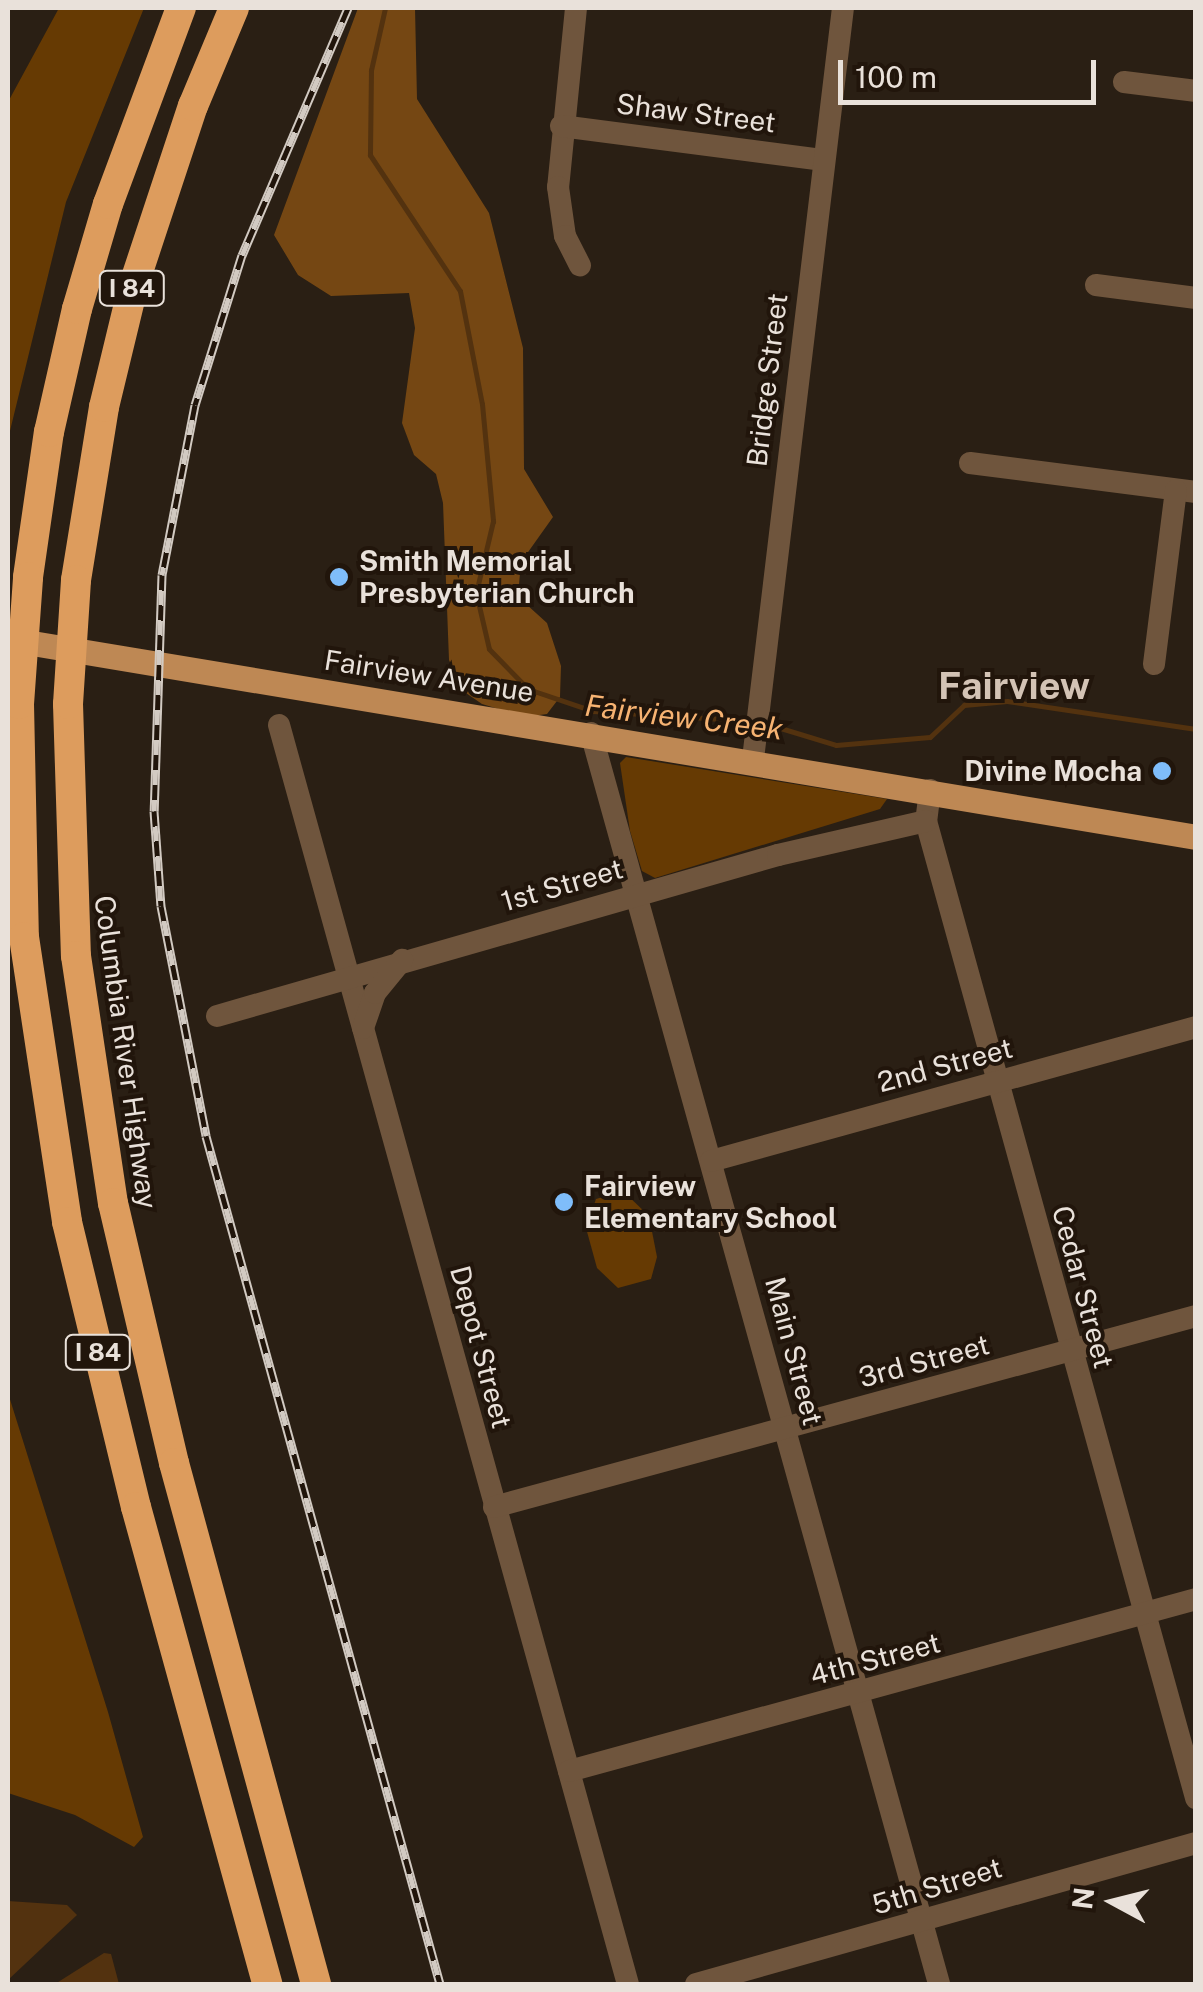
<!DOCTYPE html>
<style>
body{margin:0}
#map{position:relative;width:1203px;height:1992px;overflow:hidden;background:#2a1f14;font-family:"Public Sans",sans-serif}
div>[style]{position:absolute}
.green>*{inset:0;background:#663a03}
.forest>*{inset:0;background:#754713}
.water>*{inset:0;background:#53320f}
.stream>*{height:5px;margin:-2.5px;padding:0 2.5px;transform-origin:2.5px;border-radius:2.5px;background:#53320f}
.minor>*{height:22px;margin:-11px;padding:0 11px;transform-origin:11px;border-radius:11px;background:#6f553d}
.major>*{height:25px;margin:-12.5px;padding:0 12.5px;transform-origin:12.5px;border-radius:12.5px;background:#be8854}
.highway>*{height:30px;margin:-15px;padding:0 15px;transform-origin:15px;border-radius:15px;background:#dd9c5d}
.rail>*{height:9px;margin-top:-4.5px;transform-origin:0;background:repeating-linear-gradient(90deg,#21150b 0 15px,#d2cac2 0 30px);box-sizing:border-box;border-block:2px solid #d2cac2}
.highway-bridge>*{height:30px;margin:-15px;padding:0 15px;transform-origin:15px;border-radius:15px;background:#dd9c5d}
.dots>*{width:28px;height:28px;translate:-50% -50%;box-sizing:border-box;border:5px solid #21150b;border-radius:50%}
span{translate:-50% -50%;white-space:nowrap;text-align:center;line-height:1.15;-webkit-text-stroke:8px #21150b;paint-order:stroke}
.shield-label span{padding:2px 8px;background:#21150b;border:2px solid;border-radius:8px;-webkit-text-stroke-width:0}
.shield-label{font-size:25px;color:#e9e1da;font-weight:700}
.street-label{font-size:28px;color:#e9e1da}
.poi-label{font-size:28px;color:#e9e1da;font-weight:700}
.left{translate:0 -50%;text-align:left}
.right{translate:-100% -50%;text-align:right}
.water-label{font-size:30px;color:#f7b372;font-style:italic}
.district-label{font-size:38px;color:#d3c3b5;font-weight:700}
.frame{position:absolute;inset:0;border:10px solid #e9e1da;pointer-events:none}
.north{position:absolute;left:1063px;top:1852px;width:100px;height:100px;-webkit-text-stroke:8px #21150b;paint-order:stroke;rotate:277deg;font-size:28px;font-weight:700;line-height:40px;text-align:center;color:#e9e1da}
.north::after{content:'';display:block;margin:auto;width:35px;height:45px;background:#e9e1da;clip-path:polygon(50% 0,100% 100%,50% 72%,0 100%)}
.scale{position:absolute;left:838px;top:60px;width:258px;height:45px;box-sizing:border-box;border:5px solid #e9e1da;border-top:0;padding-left:12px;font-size:30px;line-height:35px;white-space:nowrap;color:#e9e1da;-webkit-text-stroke:8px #21150b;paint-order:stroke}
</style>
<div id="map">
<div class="green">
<i style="clip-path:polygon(59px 8px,144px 8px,66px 202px,8px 439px,8px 102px)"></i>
<i style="clip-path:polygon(626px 757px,887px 799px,880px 809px,655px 878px,642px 871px,630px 831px,620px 763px)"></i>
<i style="clip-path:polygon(623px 1191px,649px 1216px,657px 1257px,651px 1279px,618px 1288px,597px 1268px,586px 1228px,596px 1199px)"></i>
<i style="clip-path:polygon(8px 1393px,108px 1712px,143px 1837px,134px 1847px,75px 1815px,8px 1793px)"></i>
</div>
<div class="forest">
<i style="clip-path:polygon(358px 8px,415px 8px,417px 99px,489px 213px,523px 348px,524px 469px,553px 517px,521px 562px,519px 585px,526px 604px,547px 623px,561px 666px,560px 697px,547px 714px,525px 717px,482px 704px,463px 691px,449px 660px,443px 503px,436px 474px,414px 455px,402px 423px,415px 328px,409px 293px,331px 296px,298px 275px,274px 235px)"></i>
</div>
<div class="water">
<i style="clip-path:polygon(8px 1901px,67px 1905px,77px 1915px,8px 1980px)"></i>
<i style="clip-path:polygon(104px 1953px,111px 1954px,119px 1984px,55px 1984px)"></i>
</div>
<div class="stream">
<i style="left:385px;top:8px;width:64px;rotate:102.7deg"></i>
<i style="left:371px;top:70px;width:85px;rotate:90.7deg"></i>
<i style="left:370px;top:155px;width:163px;rotate:56.5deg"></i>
<i style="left:460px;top:291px;width:115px;rotate:79deg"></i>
<i style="left:482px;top:404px;width:118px;rotate:84.6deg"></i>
<i style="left:493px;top:521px;width:74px;rotate:103.3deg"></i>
<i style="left:476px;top:593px;width:57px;rotate:76.9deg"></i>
<i style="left:489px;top:649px;width:56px;rotate:45.7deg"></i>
<i style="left:528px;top:689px;width:69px;rotate:18.7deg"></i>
<i style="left:593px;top:711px;width:160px;rotate:3.6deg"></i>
<i style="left:764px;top:723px;width:75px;rotate:17deg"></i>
<i style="left:836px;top:745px;width:94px;rotate:-4.9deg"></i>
<i style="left:930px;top:737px;width:47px;rotate:-43.3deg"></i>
<i style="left:964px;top:705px;width:43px;rotate:-5.3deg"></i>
<i style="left:1007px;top:701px;width:191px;rotate:8.4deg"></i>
</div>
<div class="minor">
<i style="left:576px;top:8px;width:180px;rotate:95.7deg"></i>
<i style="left:558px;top:187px;width:49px;rotate:81.9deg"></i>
<i style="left:565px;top:236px;width:33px;rotate:63deg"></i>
<i style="left:1124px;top:82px;width:73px;rotate:7.1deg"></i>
<i style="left:561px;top:126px;width:265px;rotate:7.4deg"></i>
<i style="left:1096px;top:285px;width:101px;rotate:7.4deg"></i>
<i style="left:970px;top:463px;width:228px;rotate:7.3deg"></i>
<i style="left:1154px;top:664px;width:175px;rotate:-82.8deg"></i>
<i style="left:279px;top:725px;width:1306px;rotate:74.51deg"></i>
<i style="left:591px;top:733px;width:1299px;rotate:74.45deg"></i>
<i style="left:753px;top:759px;width:756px;rotate:-83.17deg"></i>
<i style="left:930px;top:790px;width:31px;rotate:97deg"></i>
<i style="left:926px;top:821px;width:1014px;rotate:74.55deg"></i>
<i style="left:217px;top:1016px;width:584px;rotate:-16.01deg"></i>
<i style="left:778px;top:855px;width:152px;rotate:-12.9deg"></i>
<i style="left:363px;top:1028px;width:37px;rotate:-71deg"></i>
<i style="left:375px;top:993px;width:43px;rotate:-50.7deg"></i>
<i style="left:711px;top:1161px;width:503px;rotate:-15.44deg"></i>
<i style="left:494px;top:1507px;width:728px;rotate:-15.22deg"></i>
<i style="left:569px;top:1771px;width:650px;rotate:-15.34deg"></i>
<i style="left:696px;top:1984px;width:520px;rotate:-15.75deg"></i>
</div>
<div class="major">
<i style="left:8px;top:639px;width:1204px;rotate:9.46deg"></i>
</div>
<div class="highway">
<i style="left:28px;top:577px;width:147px;rotate:-81.8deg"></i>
<i style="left:49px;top:432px;width:126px;rotate:-77.2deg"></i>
<i style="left:77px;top:309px;width:109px;rotate:-73.6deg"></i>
<i style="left:108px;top:204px;width:209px;rotate:-69.6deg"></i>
<i style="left:76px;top:580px;width:175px;rotate:-80.8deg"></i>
<i style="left:104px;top:407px;width:123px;rotate:-76.4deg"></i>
<i style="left:133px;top:287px;width:191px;rotate:-71.7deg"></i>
<i style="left:193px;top:106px;width:106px;rotate:-67.3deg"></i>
<i style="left:19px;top:704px;width:233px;rotate:88.8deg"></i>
<i style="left:24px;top:937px;width:288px;rotate:81.4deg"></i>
<i style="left:67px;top:1222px;width:293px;rotate:76.4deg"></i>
<i style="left:136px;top:1507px;width:495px;rotate:74.6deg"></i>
<i style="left:68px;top:704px;width:252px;rotate:88.2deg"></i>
<i style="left:76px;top:956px;width:250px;rotate:81.5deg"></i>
<i style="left:113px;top:1203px;width:267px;rotate:76.8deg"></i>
<i style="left:174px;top:1463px;width:540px;rotate:74.75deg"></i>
</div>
<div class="rail">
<i style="left:348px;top:8px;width:269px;rotate:113.2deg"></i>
<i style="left:242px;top:255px;width:157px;rotate:107.4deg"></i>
<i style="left:195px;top:405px;width:173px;rotate:101deg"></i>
<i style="left:162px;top:575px;width:236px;rotate:91.9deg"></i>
<i style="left:154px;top:811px;width:95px;rotate:85.8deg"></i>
<i style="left:161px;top:906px;width:234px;rotate:78.9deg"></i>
<i style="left:206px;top:1136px;width:880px;rotate:74.57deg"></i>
</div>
<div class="highway-bridge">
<i style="left:19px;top:704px;width:127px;rotate:-85.9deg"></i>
<i style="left:68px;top:704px;width:124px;rotate:-86.3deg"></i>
</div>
<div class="dots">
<i style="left:339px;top:577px;background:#7fbdfa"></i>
<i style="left:1162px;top:771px;background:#7fbdfa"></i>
<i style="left:564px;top:1202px;background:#7fbdfa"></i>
</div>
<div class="shield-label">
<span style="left:132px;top:288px">I 84</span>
<span style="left:98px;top:1352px">I 84</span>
</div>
<div class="street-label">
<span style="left:696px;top:113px;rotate:7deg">Shaw Street</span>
<span style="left:767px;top:380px;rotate:-83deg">Bridge Street</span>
<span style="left:429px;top:676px;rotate:9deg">Fairview Avenue</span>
<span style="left:562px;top:885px;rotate:-16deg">1st Street</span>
<span style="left:126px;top:1052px;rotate:82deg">Columbia River Highway</span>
<span style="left:945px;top:1065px;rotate:-15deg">2nd Street</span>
<span style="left:1083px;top:1287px;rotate:75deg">Cedar Street</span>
<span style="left:481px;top:1347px;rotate:75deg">Depot Street</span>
<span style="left:794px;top:1351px;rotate:75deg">Main Street</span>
<span style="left:924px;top:1361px;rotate:-15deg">3rd Street</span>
<span style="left:875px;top:1659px;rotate:-15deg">4th Street</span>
<span style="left:937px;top:1886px;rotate:-17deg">5th Street</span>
</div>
<div class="poi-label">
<span class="left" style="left:359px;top:577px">Smith Memorial<br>Presbyterian Church</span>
<span class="right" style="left:1142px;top:771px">Divine Mocha</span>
<span class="left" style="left:584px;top:1202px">Fairview<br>Elementary School</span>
</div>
<div class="water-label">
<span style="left:684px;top:717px;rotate:7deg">Fairview Creek</span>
</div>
<div class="district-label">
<span style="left:1014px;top:686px">Fairview</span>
</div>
<div class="frame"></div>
<div class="north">N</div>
<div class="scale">100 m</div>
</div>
